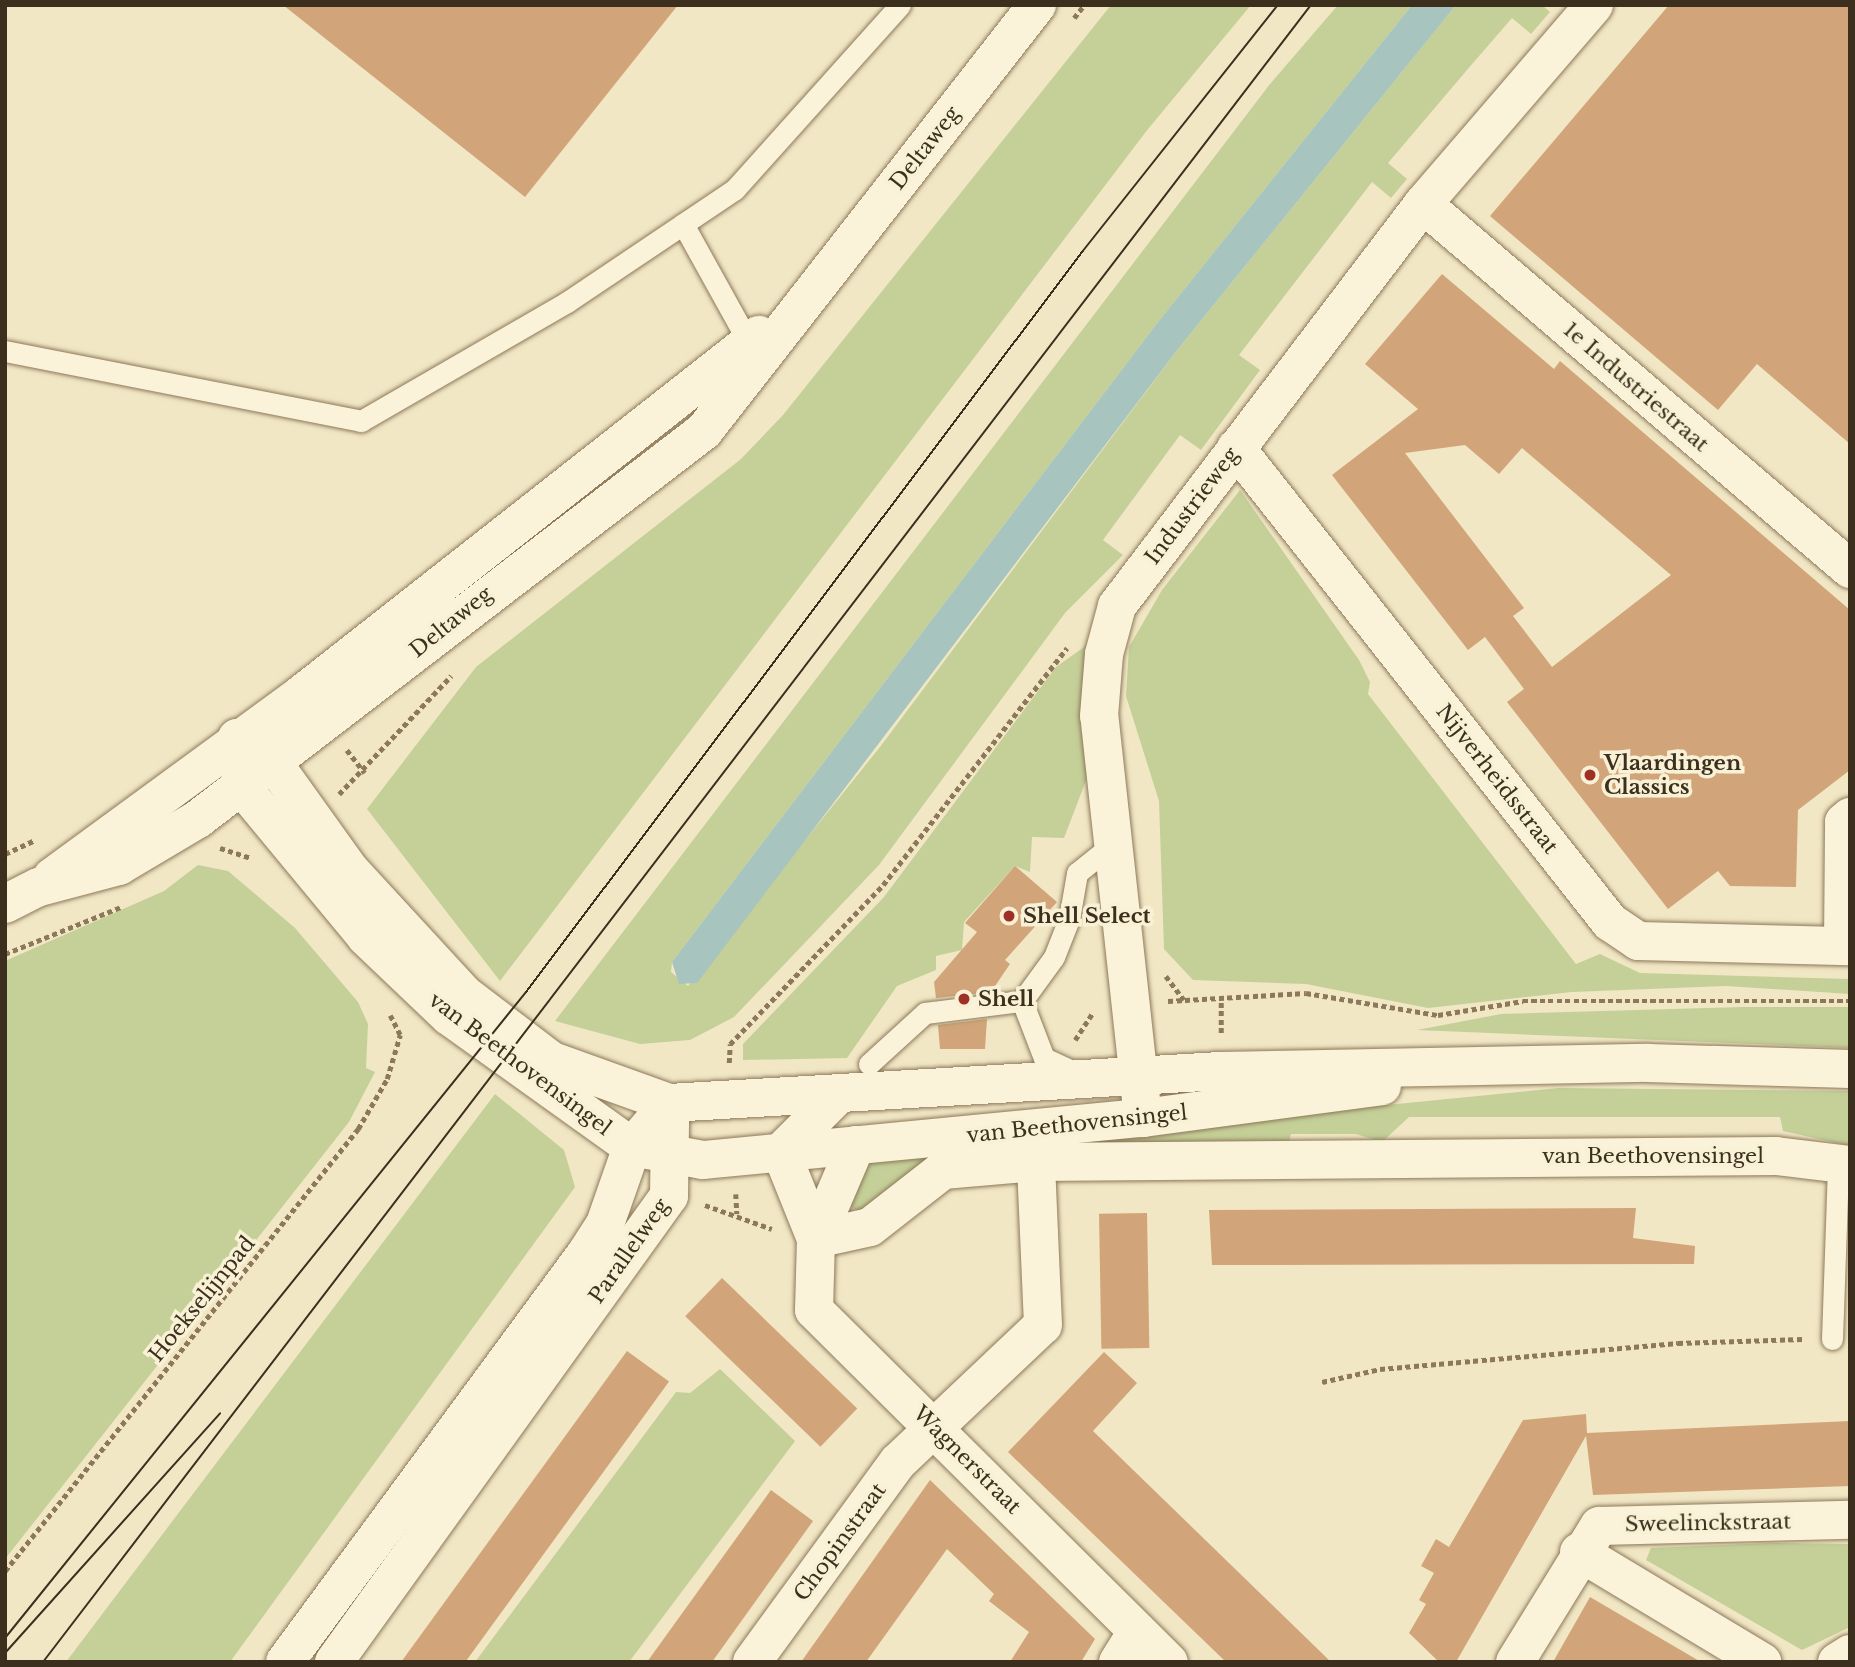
<!DOCTYPE html>
<style>
body{margin:0}
#map{position:relative;width:1855px;height:1667px;overflow:hidden;background:#f1e7c5;font-family:"Libre Baskerville",serif}
div>[style]{position:absolute}
.green>*{inset:0;background:#c4d098}
.water>*{inset:0;background:#a7c4be}
.building>*{inset:0;background:#d1a579;transform-origin:0 0}
.path>*{height:4.5px;margin-top:-2.25px;transform-origin:0;background:repeating-linear-gradient(90deg,#8d795a 0 5px,transparent 0 8.5px)}
.roads{filter:drop-shadow(0 0 2px #8d795a) drop-shadow(0 0 2px #8d795a)}
.lane>*{height:21px;margin:-10.5px;padding:0 10.5px;transform-origin:10.5px;border-radius:10.5px;background:#fbf3d9}
.street>*{height:38px;margin:-19px;padding:0 19px;transform-origin:19px;border-radius:19px;background:#fbf3d9}
.secondary>*{height:38px;margin:-19px;padding:0 19px;transform-origin:19px;border-radius:19px;background:#fbf3d9}
.tram>*{height:2px;margin:-1px;padding:0 1px;transform-origin:1px;border-radius:1px;background:#3c2f1e}
.dots>*{width:19px;height:19px;translate:-50% -50%;box-sizing:border-box;border:4px solid #f8f1d5;border-radius:50%}
span{translate:-50% -50%;white-space:nowrap;text-align:center;line-height:1.15;-webkit-text-stroke:7px #f8f1d5;paint-order:stroke}
.street-label{font-size:21px;color:#3c2f1e}
.poi-label{font-size:21px;color:#3c2f1e;font-weight:700}
.left{translate:0 -50%;text-align:left}
.frame{position:absolute;inset:0;border:7px solid #3c2f1e;pointer-events:none}
</style>
<div id="map">
<div class="green">
<i style="clip-path:polygon(1111px 5px,1251px 5px,1148px 129px,500px 981px,367px 809px,476px 667px,741px 459px,783px 415px)"></i>
<i style="clip-path:polygon(1338px 5px,1412px 5px,1158px 322px,672px 962px,671px 972px,688px 986px,880px 747px,1178px 349px,1456px 5px,1542px 5px,1550px 12px,1531px 34px,1512px 18px,1467px 70px,1388px 163px,1407px 179px,1391px 198px,1372px 182px,1239px 355px,1260px 370px,1201px 450px,1180px 435px,1103px 540px,1123px 555px,1065px 613px,879px 865px,734px 1017px,690px 1040px,640px 1044px,555px 1021px,1270px 84px)"></i>
<i style="clip-path:polygon(1240px 490px,1359px 660px,1370px 682px,1368px 694px,1576px 964px,1600px 954px,1640px 973px,1850px 979px,1850px 994px,1726px 986px,1572px 992px,1428px 1008px,1306px 984px,1193px 980px,1164px 949px,1159px 801px,1126px 696px,1129px 647px,1162px 590px)"></i>
<i style="clip-path:polygon(1087px 645px,1087px 778px,1064px 838px,1032px 837px,1030px 872px,1015px 866px,964px 922px,962px 950px,936px 956px,936px 970px,897px 986px,847px 1058px,743px 1060px,743px 1044px,884px 897px,1056px 667px)"></i>
<i style="clip-path:polygon(198px 865px,228px 871px,295px 928px,358px 1002px,368px 1024px,366px 1068px,375px 1072px,349px 1122px,5px 1559px,5px 961px,164px 891px)"></i>
<i style="clip-path:polygon(1742px 1007px,1850px 1007px,1850px 1048px,1417px 1030px,1501px 1014px)"></i>
<i style="clip-path:polygon(1559px 1088px,1850px 1091px,1850px 1146px,1783px 1131px,1780px 1117px,1409px 1117px,1382px 1142px,1356px 1134px,1291px 1134px,1288px 1146px,986px 1155px,862px 1214px,849px 1205px,859px 1167px,880px 1155px)"></i>
<i style="clip-path:polygon(495px 1094px,564px 1150px,575px 1187px,230px 1662px,66px 1662px)"></i>
<i style="clip-path:polygon(720px 1369px,795px 1441px,629px 1662px,475px 1662px,676px 1392px,690px 1393px)"></i>
<i style="clip-path:polygon(1771px 1543px,1850px 1544px,1850px 1627px,1802px 1650px,1646px 1560px,1651px 1548px)"></i>
</div>
<div class="water">
<i style="clip-path:polygon(1412px 5px,1456px 5px,1178px 349px,697px 983px,679px 984px,672px 962px,1158px 322px)"></i>
</div>
<div class="building">
<i style="clip-path:polygon(283px 5px,678px 5px,525px 197px)"></i>
<i style="clip-path:polygon(1669px 5px,1850px 5px,1850px 444px,1757px 364px,1718px 410px,1490px 216px)"></i>
<i style="clip-path:polygon(evenodd,1442px 274px,1554px 369px,1560px 361px,1850px 610px,1850px 770px,1798px 810px,1796px 887px,1730px 886px,1718px 871px,1668px 909px,1507px 702px,1524px 689px,1485px 637px,1468px 650px,1332px 475px,1418px 409px,1365px 364px,1442px 274px,1465px 445px,1499px 474px,1522px 448px,1671px 575px,1552px 667px,1513px 616px,1524px 608px,1405px 453px,1465px 445px)"></i>
<i style="clip-path:polygon(1015px 866px,1057px 902px,1005px 960px,1010px 964px,991px 992px,936px 998px,934px 982px,977px 932px,965px 923px)"></i>
<i style="clip-path:polygon(987px 1019px,985px 1049px,940px 1049px,938px 1025px)"></i>
<i style="clip-path:polygon(1636px 1208px,1633px 1238px,1695px 1246px,1694px 1264px,1212px 1265px,1209px 1210px)"></i>
<i style="left:1147px;top:1213px;width:135px;height:48px;rotate:89deg"></i>
<i style="left:722px;top:1278px;width:188px;height:53px;rotate:44deg"></i>
<i style="left:627px;top:1351px;width:52px;height:384px;rotate:36deg"></i>
<i style="clip-path:polygon(1104px 1352px,1137px 1383px,1093px 1431px,1331px 1662px,1226px 1662px,1008px 1452px)"></i>
<i style="clip-path:polygon(1586px 1414px,1587px 1433px,1850px 1421px,1850px 1486px,1593px 1495px,1586px 1436px,1456px 1662px,1439px 1662px,1409px 1633px,1426px 1604px,1419px 1600px,1434px 1573px,1421px 1566px,1436px 1539px,1449px 1547px,1523px 1420px)"></i>
<i style="clip-path:polygon(930px 1480px,1095px 1639px,1081px 1662px,1010px 1662px,1029px 1632px,989px 1601px,994px 1594px,947px 1549px,866px 1662px,801px 1662px)"></i>
<i style="clip-path:polygon(771px 1490px,813px 1521px,712px 1662px,647px 1662px)"></i>
<i style="clip-path:polygon(1590px 1597px,1701px 1662px,1553px 1662px)"></i>
</div>
<div class="path">
<i style="left:1074px;top:18px;width:16px;rotate:-52deg"></i>
<i style="left:347px;top:750px;width:29px;rotate:52deg"></i>
<i style="left:339px;top:794px;width:163px;rotate:-46.5deg"></i>
<i style="left:220px;top:848px;width:33px;rotate:18deg"></i>
<i style="left:5px;top:854px;width:31px;rotate:-25deg"></i>
<i style="left:5px;top:954px;width:125px;rotate:-22.1deg"></i>
<i style="left:1166px;top:976px;width:30px;rotate:53deg"></i>
<i style="left:1168px;top:1001px;width:138px;rotate:-3.3deg"></i>
<i style="left:1306px;top:993px;width:134px;rotate:9.5deg"></i>
<i style="left:1438px;top:1015px;width:86px;rotate:-9.4deg"></i>
<i style="left:1523px;top:1001px;width:327px"></i>
<i style="left:1221px;top:1033px;width:34px;rotate:-90deg"></i>
<i style="left:1075px;top:1040px;width:33px;rotate:-57deg"></i>
<i style="left:729px;top:1063px;width:19px;rotate:-87deg"></i>
<i style="left:730px;top:1044px;width:221px;rotate:-46.1deg"></i>
<i style="left:883px;top:885px;width:300px;rotate:-52.2deg"></i>
<i style="left:736px;top:1194px;width:20px;rotate:87deg"></i>
<i style="left:705px;top:1205px;width:71px;rotate:19.7deg"></i>
<i style="left:1322px;top:1382px;width:59px;rotate:-12.6deg"></i>
<i style="left:1380px;top:1369px;width:299px;rotate:-5deg"></i>
<i style="left:1678px;top:1343px;width:125px;rotate:-1.8deg"></i>
<i style="left:5px;top:1571px;width:566px;rotate:-51.39deg"></i>
<i style="left:358px;top:1129px;width:58px;rotate:-59.9deg"></i>
<i style="left:387px;top:1079px;width:46px;rotate:-73.5deg"></i>
<i style="left:400px;top:1035px;width:22px;rotate:-117deg"></i>
</div>
<div class="roads">
<div class="lane">
<i style="left:683px;top:224px;width:136px;rotate:61deg"></i>
<i style="left:5px;top:351px;width:363px;rotate:11.1deg"></i>
<i style="left:361px;top:421px;width:238px;rotate:-30deg"></i>
<i style="left:567px;top:302px;width:202px;rotate:-33.9deg"></i>
<i style="left:735px;top:189px;width:247px;rotate:-48.1deg"></i>
<i style="left:1022px;top:1001px;width:61px;rotate:68.9deg"></i>
<i style="left:1044px;top:1058px;width:35px;rotate:25deg"></i>
<i style="left:869px;top:1064px;width:76px;rotate:-42.3deg"></i>
<i style="left:925px;top:1013px;width:98px;rotate:-7.1deg"></i>
<i style="left:1022px;top:1001px;width:54px;rotate:-54deg"></i>
<i style="left:1054px;top:957px;width:41px;rotate:-68.5deg"></i>
<i style="left:1069px;top:919px;width:47px;rotate:-80.1deg"></i>
<i style="left:1077px;top:873px;width:46px;rotate:-38.9deg"></i>
<i style="left:1832px;top:1339px;width:175px;rotate:-88deg"></i>
</div>
<div class="street">
<i style="left:1423px;top:204px;width:562px;rotate:40.52deg"></i>
<i style="left:1236px;top:448px;width:604px;rotate:51.73deg"></i>
<i style="left:1610px;top:922px;width:34px;rotate:34deg"></i>
<i style="left:1638px;top:941px;width:212px;rotate:1.4deg"></i>
<i style="left:1843px;top:945px;width:123px;rotate:-89.5deg"></i>
<i style="left:1844px;top:822px;width:8px;rotate:-40deg"></i>
<i style="left:1143px;top:1118px;width:404px;rotate:-96.2deg"></i>
<i style="left:1099px;top:716px;width:62px;rotate:-85.4deg"></i>
<i style="left:1104px;top:654px;width:50px;rotate:-74.8deg"></i>
<i style="left:1117px;top:606px;width:505px;rotate:-52.72deg"></i>
<i style="left:1423px;top:204px;width:262px;rotate:-49.3deg"></i>
<i style="left:856px;top:1145px;width:102px;rotate:113.1deg"></i>
<i style="left:816px;top:1239px;width:71px;rotate:91.6deg"></i>
<i style="left:814px;top:1310px;width:500px;rotate:44.8deg"></i>
<i style="left:816px;top:1239px;width:55px;rotate:-12.5deg"></i>
<i style="left:870px;top:1227px;width:93px;rotate:-38deg"></i>
<i style="left:943px;top:1170px;width:93px;rotate:-4.9deg"></i>
<i style="left:1036px;top:1162px;width:740px;rotate:-0.46deg"></i>
<i style="left:1776px;top:1156px;width:75px;rotate:6.9deg"></i>
<i style="left:816px;top:1239px;width:94px;rotate:-111.9deg"></i>
<i style="left:781px;top:1152px;width:78px;rotate:-45deg"></i>
<i style="left:1579px;top:1552px;width:214px;rotate:31deg"></i>
<i style="left:285px;top:1662px;width:506px;rotate:-53.61deg"></i>
<i style="left:585px;top:1255px;width:37px;rotate:-57deg"></i>
<i style="left:605px;top:1224px;width:82px;rotate:-70.7deg"></i>
<i style="left:632px;top:1147px;width:57px;rotate:-49.9deg"></i>
<i style="left:334px;top:1662px;width:574px;rotate:-54.29deg"></i>
<i style="left:669px;top:1196px;width:75px;rotate:-89.2deg"></i>
<i style="left:752px;top:1662px;width:248px;rotate:-53.9deg"></i>
<i style="left:898px;top:1462px;width:199px;rotate:-43.4deg"></i>
<i style="left:1043px;top:1325px;width:163px;rotate:-92.5deg"></i>
<i style="left:1118px;top:1662px;width:36px;rotate:-58deg"></i>
<i style="left:1515px;top:1662px;width:160px;rotate:-58.3deg"></i>
<i style="left:1599px;top:1526px;width:251px;rotate:-1.4deg"></i>
<i style="left:1837px;top:1662px;width:15px;rotate:-32deg"></i>
</div>
<div class="secondary">
<i style="left:237px;top:738px;width:45px;rotate:35.1deg"></i>
<i style="left:274px;top:764px;width:130px;rotate:54.4deg"></i>
<i style="left:350px;top:870px;width:168px;rotate:47.4deg"></i>
<i style="left:464px;top:994px;width:111px;rotate:37.3deg"></i>
<i style="left:552px;top:1061px;width:124px;rotate:19.7deg"></i>
<i style="left:669px;top:1103px;width:553px;rotate:-3.32deg"></i>
<i style="left:1221px;top:1071px;width:427px;rotate:-1.1deg"></i>
<i style="left:1648px;top:1063px;width:202px;rotate:1.7deg"></i>
<i style="left:237px;top:738px;width:49px;rotate:84.2deg"></i>
<i style="left:242px;top:787px;width:195px;rotate:50.4deg"></i>
<i style="left:366px;top:937px;width:115px;rotate:43.6deg"></i>
<i style="left:449px;top:1016px;width:225px;rotate:35.6deg"></i>
<i style="left:632px;top:1147px;width:72px;rotate:10.4deg"></i>
<i style="left:703px;top:1160px;width:442px;rotate:-5.5deg"></i>
<i style="left:1143px;top:1118px;width:241px;rotate:-7.6deg"></i>
<i style="left:52px;top:877px;width:311px;rotate:-36.2deg"></i>
<i style="left:303px;top:693px;width:580px;rotate:-38.14deg"></i>
<i style="left:5px;top:904px;width:38px;rotate:-27deg"></i>
<i style="left:39px;top:887px;width:83px;rotate:-14.7deg"></i>
<i style="left:119px;top:866px;width:92px;rotate:-30.7deg"></i>
<i style="left:198px;top:819px;width:638px;rotate:-37.48deg"></i>
<i style="left:704px;top:431px;width:541px;rotate:-51.99deg"></i>
</div>
</div>
<div class="tram">
<i style="left:5px;top:1638px;width:830px;rotate:-51.11deg"></i>
<i style="left:526px;top:992px;width:926px;rotate:-53.08deg"></i>
<i style="left:1082px;top:252px;width:315px;rotate:-51.6deg"></i>
<i style="left:5px;top:1653px;width:322px;rotate:-48.1deg"></i>
<i style="left:43px;top:1662px;width:2086px;rotate:-52.58deg"></i>
</div>
<div class="dots">
<i style="left:1590px;top:775px;background:#9f3026"></i>
<i style="left:1009px;top:916px;background:#9f3026"></i>
<i style="left:964px;top:999px;background:#9f3026"></i>
</div>
<div class="street-label">
<span style="left:925px;top:148px;rotate:-52deg">Deltaweg</span>
<span style="left:1636px;top:387px;rotate:41deg">1e Industriestraat</span>
<span style="left:1192px;top:506px;rotate:-53deg">Industrieweg</span>
<span style="left:451px;top:622px;rotate:-39deg">Deltaweg</span>
<span style="left:1497px;top:779px;rotate:52deg">Nijverheidsstraat</span>
<span style="left:520px;top:1064px;rotate:37deg">van Beethovensingel</span>
<span style="left:1077px;top:1124px;rotate:-6deg">van Beethovensingel</span>
<span style="left:1653px;top:1156px">van Beethovensingel</span>
<span style="left:629px;top:1251px;rotate:-55deg">Parallelweg</span>
<span style="left:202px;top:1299px;rotate:-51deg">Hoekselijnpad</span>
<span style="left:967px;top:1460px;rotate:45deg">Wagnerstraat</span>
<span style="left:1708px;top:1523px;rotate:-1deg">Sweelinckstraat</span>
<span style="left:840px;top:1542px;rotate:-54deg">Chopinstraat</span>
</div>
<div class="poi-label">
<span class="left" style="left:1604px;top:775px">Vlaardingen<br>Classics</span>
<span class="left" style="left:1023px;top:916px">Shell Select</span>
<span class="left" style="left:978px;top:999px">Shell</span>
</div>
<div class="frame"></div>
</div>
